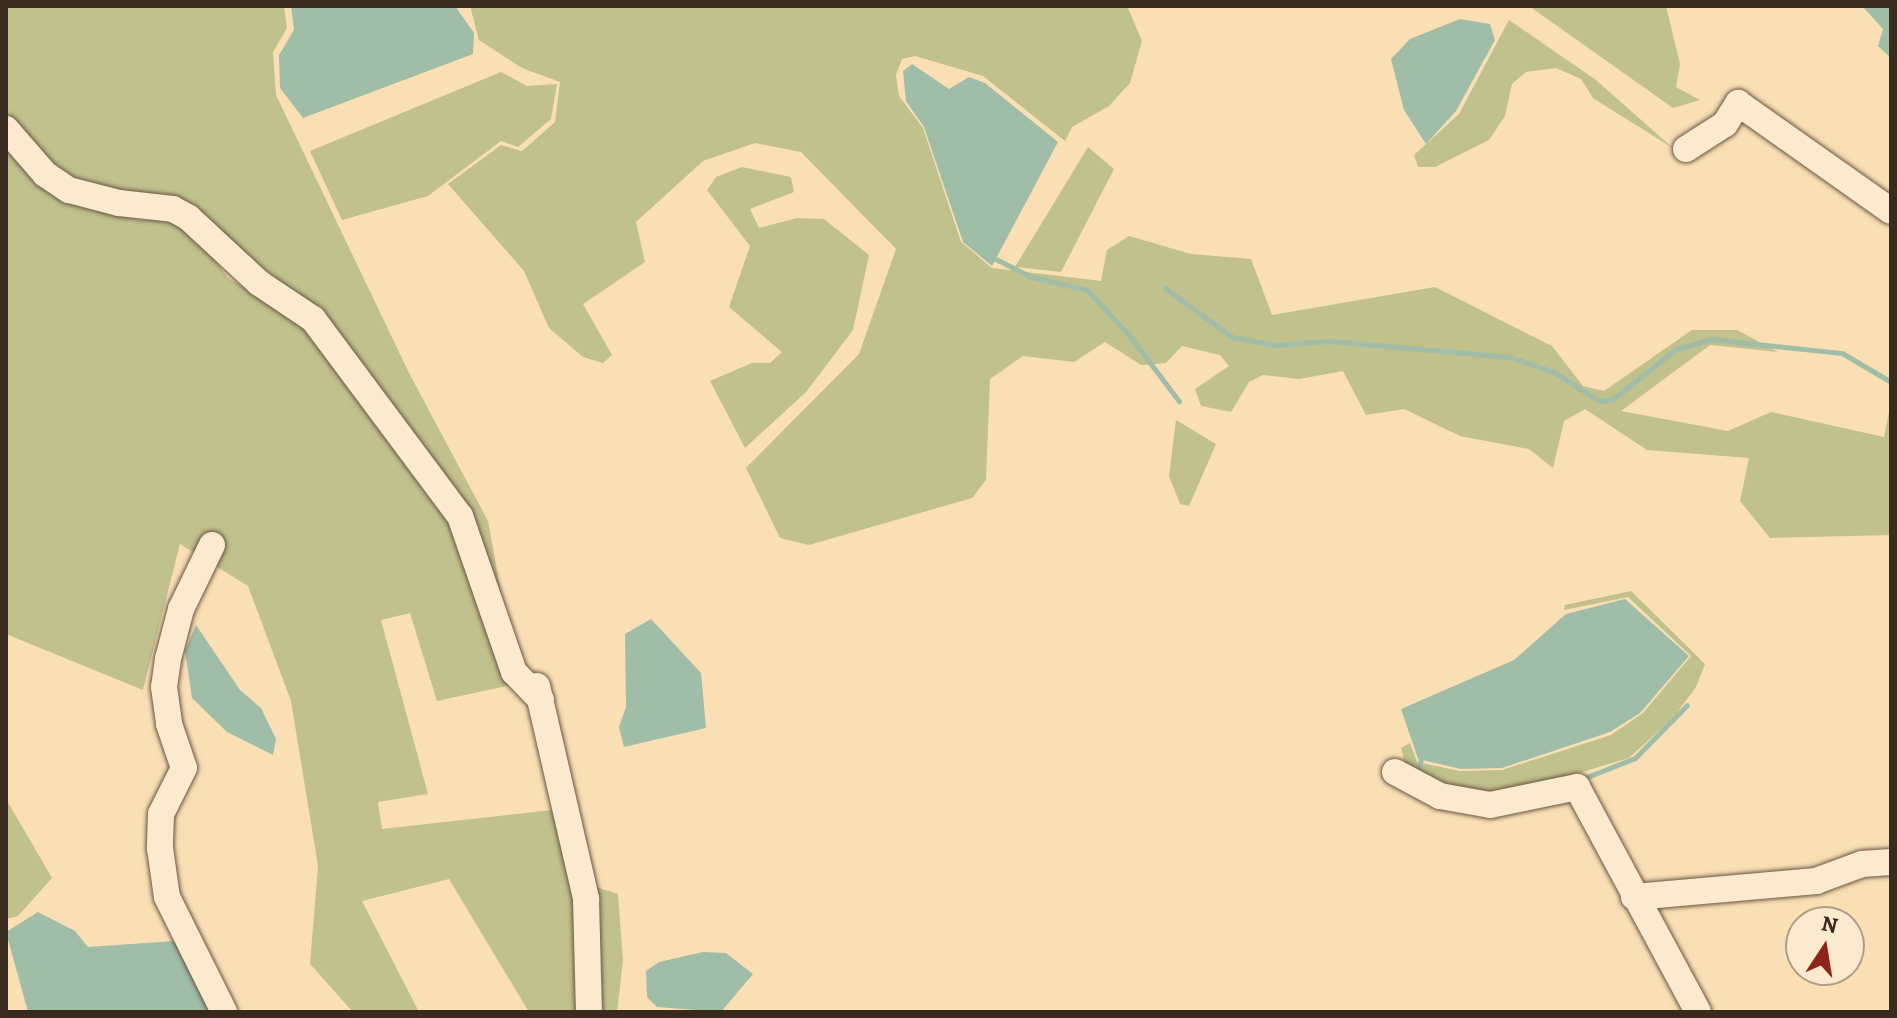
<!DOCTYPE html>
<style>
body{margin:0}
#map{position:relative;width:1897px;height:1018px;overflow:hidden;background:#fadfb4;font-family:Alegreya,serif}
div>[style]{position:absolute}
.green>*{inset:0;background:#c0c18c}
.water>*{inset:0;background:#9fbda7}
.stream>*{height:5px;margin:-2.5px;padding:0 2.5px;transform-origin:2.5px;border-radius:2.5px;background:#9fbda7}
.roads{filter:drop-shadow(0 0 2px #695744) drop-shadow(0 0 2px #695744)}
.minor>*{height:26px;margin:-13px;padding:0 13px;transform-origin:13px;border-radius:13px;background:#fceace}
span{translate:-50% -50%;white-space:nowrap;text-align:center;line-height:1.15;-webkit-text-stroke:6px #fceace;paint-order:stroke}
.frame{position:absolute;inset:0;border:8px solid #392a1f;pointer-events:none}
.north{position:absolute;left:1785px;top:906px;width:80px;height:80px;box-sizing:border-box;background:#fceace;border:2px solid #ae9d88;border-radius:50%;rotate:12deg;font-size:22px;font-weight:700;line-height:32px;text-align:center;color:#392a1f}
.north::after{content:'';display:block;margin:auto;width:28px;height:36px;background:#8f2418;clip-path:polygon(50% 0,100% 100%,50% 72%,0 100%)}
</style>
<div id="map">
<div class="green">
<i style="clip-path:polygon(6px 6px,284px 6px,287px 28px,273px 52px,276px 95px,409px 373px,488px 521px,510px 641px,465px 510px,317px 311px,217px 231px,67px 177px,6px 112px)"></i>
<i style="clip-path:polygon(470px 6px,1127px 6px,1142px 41px,1130px 83px,1109px 106px,1072px 127px,1065px 141px,983px 76px,915px 56px,902px 59px,896px 75px,899px 96px,923px 128px,961px 242px,992px 268px,1101px 281px,1107px 250px,1129px 236px,1191px 254px,1251px 259px,1272px 315px,1435px 287px,1552px 346px,1583px 386px,1604px 391px,1692px 330px,1737px 330px,1778px 352px,1710px 345px,1621px 411px,1728px 431px,1771px 412px,1884px 437px,1891px 402px,1891px 535px,1770px 538px,1740px 501px,1749px 458px,1647px 450px,1585px 409px,1564px 421px,1553px 468px,1529px 449px,1460px 436px,1404px 409px,1366px 415px,1343px 371px,1299px 379px,1263px 375px,1249px 382px,1231px 412px,1201px 406px,1195px 389px,1229px 366px,1220px 355px,1182px 346px,1166px 363px,1141px 365px,1105px 342px,1074px 362px,1023px 356px,990px 379px,986px 480px,972px 498px,809px 545px,780px 538px,746px 468px,859px 354px,896px 249px,801px 152px,755px 143px,703px 161px,636px 222px,645px 262px,583px 304px,612px 355px,603px 363px,583px 357px,549px 328px,524px 271px,448px 184px,501px 145px,522px 151px,555px 122px,560px 82px,522px 68px,479px 40px)"></i>
<i style="clip-path:polygon(1529px 6px,1666px 6px,1680px 64px,1676px 87px,1700px 100px,1673px 108px)"></i>
<i style="clip-path:polygon(1509px 20px,1596px 80px,1674px 149px,1593px 98px,1581px 79px,1556px 68px,1526px 72px,1512px 84px,1505px 116px,1489px 140px,1435px 167px,1418px 167px,1414px 155px,1459px 114px)"></i>
<i style="clip-path:polygon(501px 72px,527px 86px,557px 84px,551px 119px,518px 147px,501px 141px,428px 196px,342px 220px,310px 151px)"></i>
<i style="clip-path:polygon(6px 141px,63px 195px,140px 220px,171px 218px,192px 230px,228px 278px,307px 324px,454px 520px,511px 685px,437px 701px,410px 613px,381px 620px,428px 794px,378px 802px,382px 829px,552px 810px,571px 879px,618px 894px,623px 960px,617px 1012px,529px 1012px,449px 879px,362px 901px,419px 1012px,353px 1012px,310px 964px,318px 866px,291px 701px,248px 586px,180px 544px,143px 690px,6px 634px)"></i>
<i style="clip-path:polygon(1088px 147px,1114px 169px,1061px 272px,1015px 267px)"></i>
<i style="clip-path:polygon(742px 167px,791px 177px,794px 192px,750px 209px,759px 228px,797px 218px,824px 219px,869px 255px,853px 330px,806px 392px,745px 448px,710px 381px,752px 363px,770px 363px,782px 352px,729px 307px,750px 246px,707px 190px,716px 177px)"></i>
<i style="clip-path:polygon(1176px 420px,1216px 444px,1189px 506px,1180px 504px,1169px 476px)"></i>
<i style="clip-path:polygon(1631px 591px,1705px 664px,1696px 687px,1673px 718px,1629px 758px,1507px 794px,1445px 788px,1407px 772px,1401px 748px,1410px 743px,1417px 762px,1460px 771px,1502px 770px,1611px 735px,1643px 713px,1691px 656px,1628px 597px,1564px 610px,1565px 605px)"></i>
<i style="clip-path:polygon(6px 799px,52px 878px,18px 916px,6px 919px)"></i>
</div>
<div class="water">
<i style="clip-path:polygon(291px 6px,455px 6px,474px 33px,473px 54px,303px 118px,280px 88px,279px 55px,294px 30px)"></i>
<i style="clip-path:polygon(1862px 6px,1891px 6px,1891px 58px,1878px 46px,1883px 29px)"></i>
<i style="clip-path:polygon(1460px 19px,1490px 24px,1495px 40px,1456px 111px,1426px 144px,1404px 110px,1391px 59px,1410px 39px)"></i>
<i style="clip-path:polygon(912px 64px,949px 89px,969px 77px,985px 83px,1058px 142px,992px 266px,963px 242px,924px 127px,906px 101px,903px 71px)"></i>
<i style="clip-path:polygon(1625px 599px,1689px 656px,1640px 713px,1610px 732px,1502px 768px,1461px 769px,1418px 759px,1401px 709px,1514px 660px,1566px 614px)"></i>
<i style="clip-path:polygon(651px 619px,701px 673px,706px 728px,624px 747px,619px 727px,626px 707px,625px 634px)"></i>
<i style="clip-path:polygon(196px 625px,240px 690px,261px 708px,276px 739px,273px 755px,227px 732px,192px 698px,185px 651px)"></i>
<i style="clip-path:polygon(38px 912px,75px 931px,88px 947px,175px 941px,212px 1012px,28px 1012px,6px 932px)"></i>
<i style="clip-path:polygon(703px 952px,726px 953px,753px 974px,721px 1012px,657px 1007px,647px 997px,646px 971px,659px 962px)"></i>
</div>
<div class="stream">
<i style="left:990px;top:256px;width:44px;rotate:27.1deg"></i>
<i style="left:1029px;top:276px;width:60px;rotate:13.6deg"></i>
<i style="left:1087px;top:290px;width:62px;rotate:47deg"></i>
<i style="left:1129px;top:335px;width:83px;rotate:52.9deg"></i>
<i style="left:1165px;top:288px;width:83px;rotate:36.2deg"></i>
<i style="left:1232px;top:337px;width:43px;rotate:10.8deg"></i>
<i style="left:1274px;top:345px;width:56px;rotate:-4.1deg"></i>
<i style="left:1330px;top:341px;width:181px;rotate:5.1deg"></i>
<i style="left:1510px;top:357px;width:46px;rotate:18.8deg"></i>
<i style="left:1554px;top:372px;width:54px;rotate:32.8deg"></i>
<i style="left:1599px;top:401px;width:14px;rotate:-8deg"></i>
<i style="left:1613px;top:399px;width:80px;rotate:-38.4deg"></i>
<i style="left:1676px;top:349px;width:35px;rotate:-16deg"></i>
<i style="left:1710px;top:339px;width:133px;rotate:6.1deg"></i>
<i style="left:1842px;top:353px;width:57px;rotate:30.6deg"></i>
<i style="left:1417px;top:776px;width:22px;rotate:-77deg"></i>
<i style="left:1582px;top:779px;width:57px;rotate:-21.6deg"></i>
<i style="left:1635px;top:758px;width:74px;rotate:-45.5deg"></i>
</div>
<div class="roads">
<div class="minor">
<i style="left:6px;top:129px;width:60px;rotate:49.1deg"></i>
<i style="left:45px;top:174px;width:29px;rotate:34deg"></i>
<i style="left:69px;top:190px;width:52px;rotate:14.6deg"></i>
<i style="left:119px;top:203px;width:54px;rotate:6.3deg"></i>
<i style="left:173px;top:209px;width:18px;rotate:29deg"></i>
<i style="left:189px;top:218px;width:96px;rotate:42.9deg"></i>
<i style="left:259px;top:283px;width:65px;rotate:33.7deg"></i>
<i style="left:313px;top:319px;width:246px;rotate:53.3deg"></i>
<i style="left:460px;top:516px;width:165px;rotate:70.9deg"></i>
<i style="left:514px;top:672px;width:39px;rotate:46deg"></i>
<i style="left:1686px;top:149px;width:46px;rotate:-32.7deg"></i>
<i style="left:1725px;top:124px;width:25px;rotate:-58deg"></i>
<i style="left:1738px;top:103px;width:187px;rotate:35.2deg"></i>
<i style="left:212px;top:545px;width:71px;rotate:115.8deg"></i>
<i style="left:181px;top:609px;width:52px;rotate:104.6deg"></i>
<i style="left:168px;top:659px;width:28px;rotate:98deg"></i>
<i style="left:164px;top:687px;width:37px;rotate:82deg"></i>
<i style="left:169px;top:724px;width:46px;rotate:71.2deg"></i>
<i style="left:184px;top:768px;width:51px;rotate:116.6deg"></i>
<i style="left:161px;top:814px;width:34px;rotate:92deg"></i>
<i style="left:160px;top:848px;width:49px;rotate:81.9deg"></i>
<i style="left:167px;top:897px;width:128px;rotate:63.6deg"></i>
<i style="left:537px;top:686px;width:219px;rotate:77deg"></i>
<i style="left:586px;top:899px;width:113px;rotate:88.5deg"></i>
<i style="left:1395px;top:772px;width:51px;rotate:28.1deg"></i>
<i style="left:1440px;top:796px;width:51px;rotate:10.2deg"></i>
<i style="left:1490px;top:805px;width:89px;rotate:-11.7deg"></i>
<i style="left:1577px;top:787px;width:255px;rotate:61.7deg"></i>
<i style="left:1634px;top:897px;width:183px;rotate:-5deg"></i>
<i style="left:1816px;top:881px;width:49px;rotate:-20.3deg"></i>
<i style="left:1862px;top:864px;width:29px;rotate:-4deg"></i>
</div>
</div>
<div class="frame"></div>
<div class="north">N</div>
</div>
